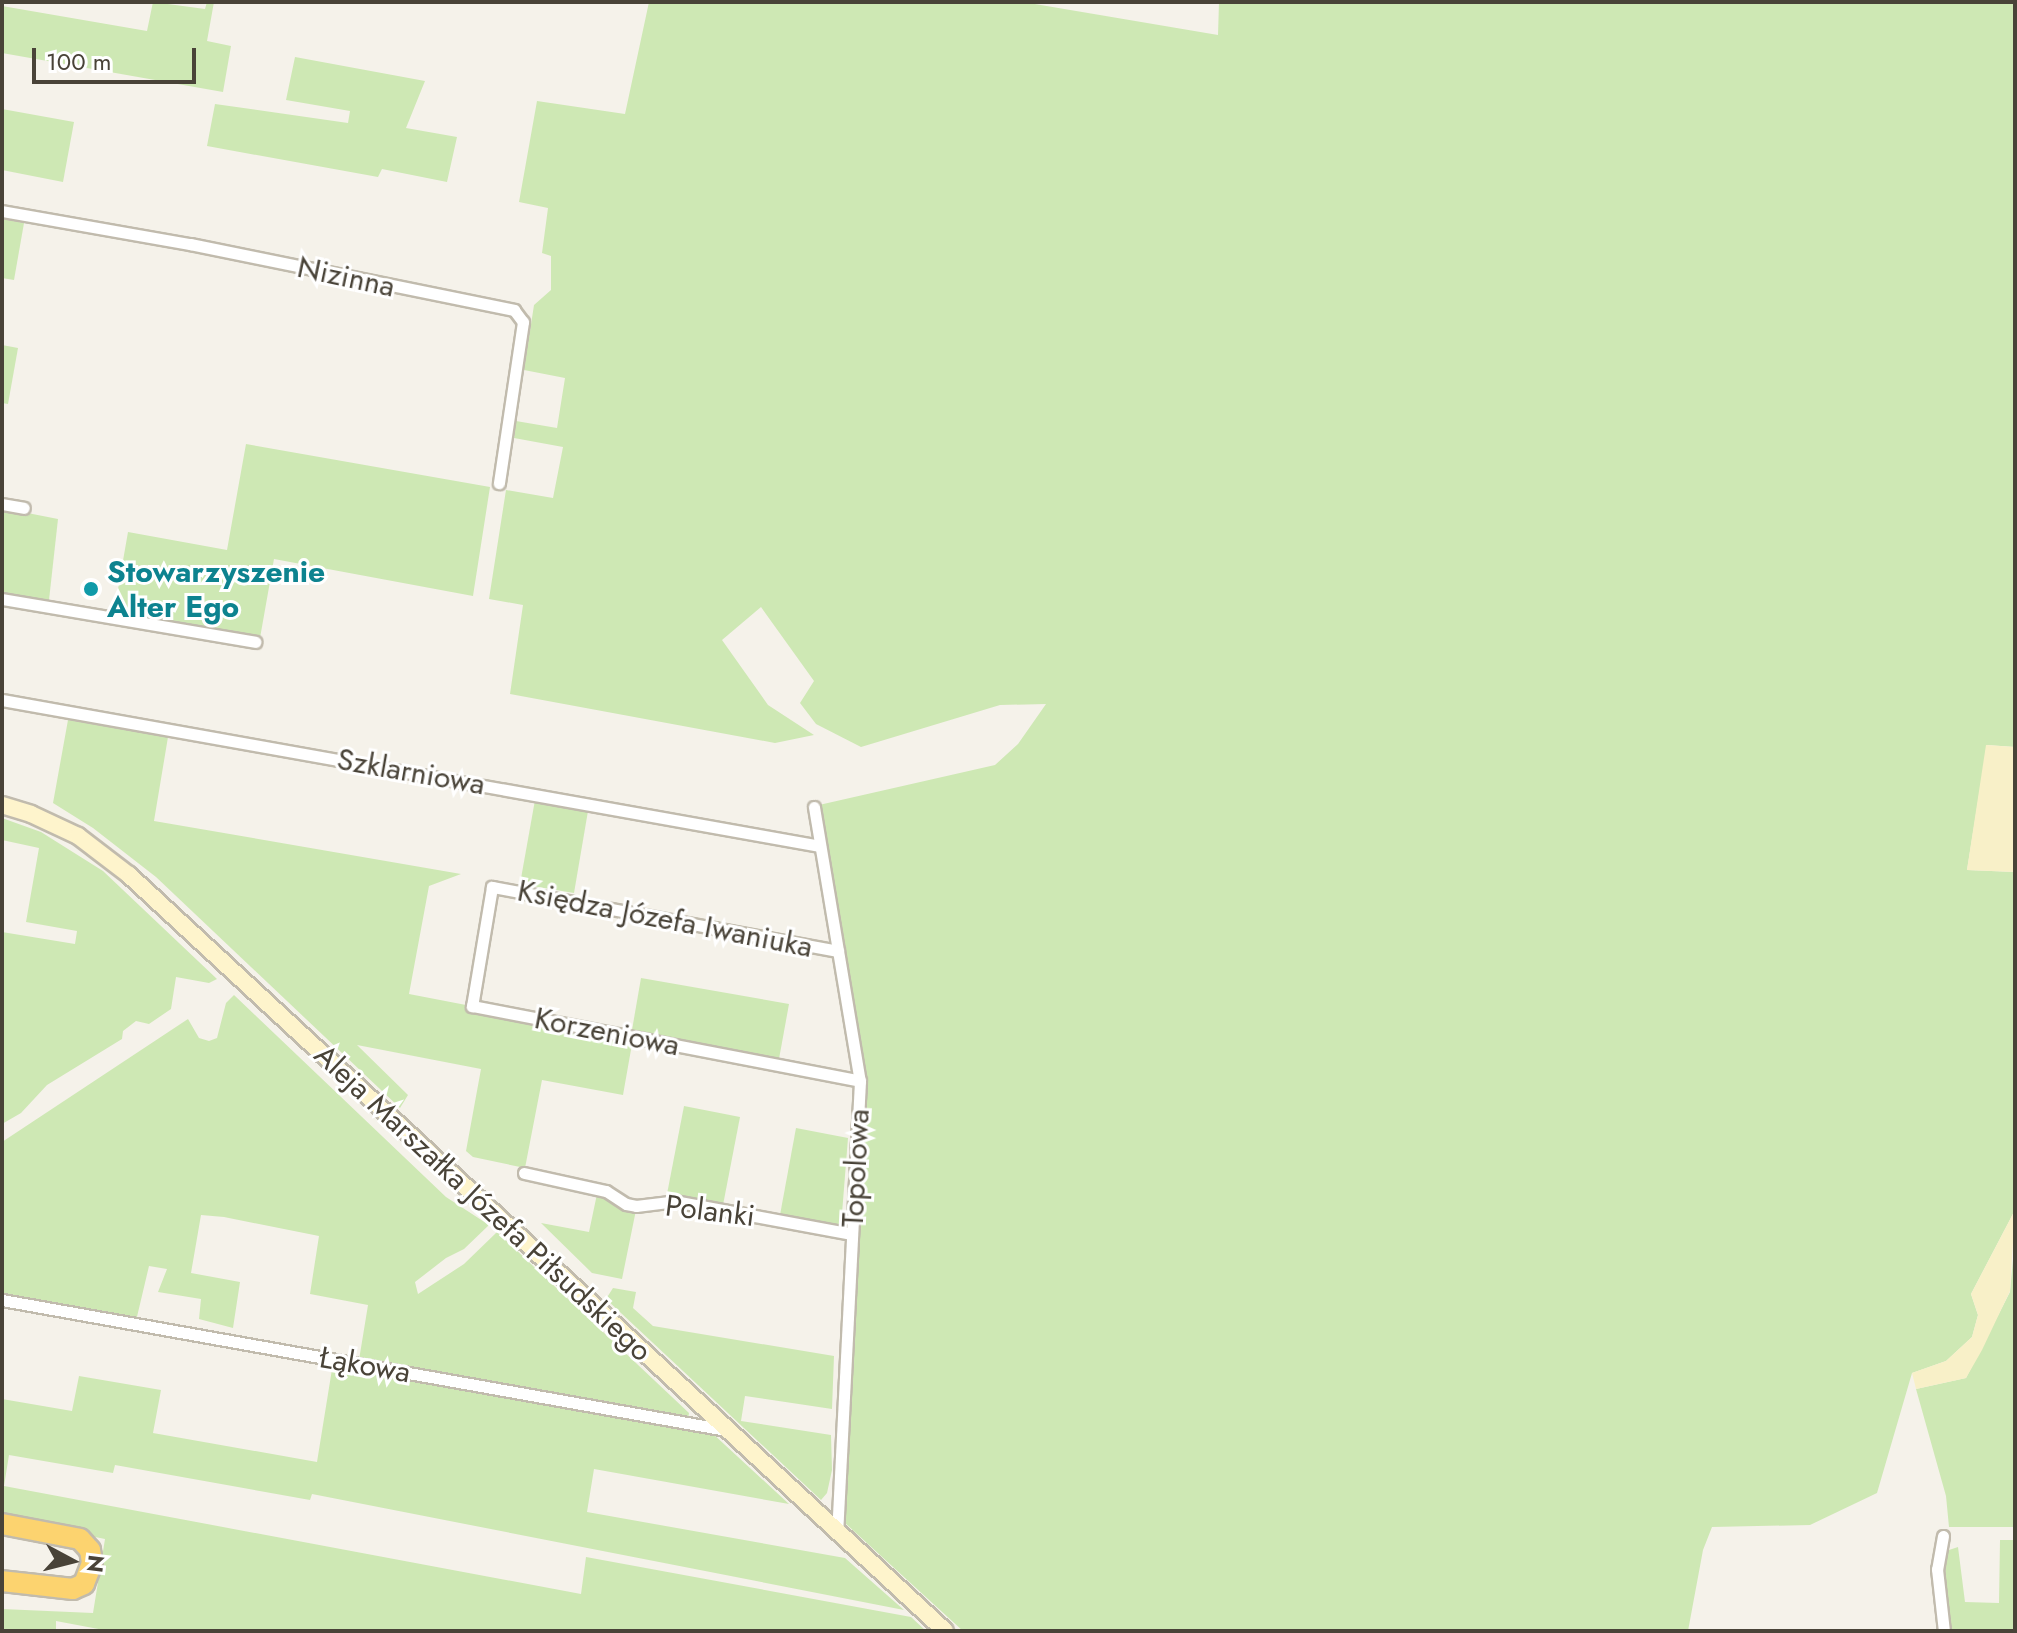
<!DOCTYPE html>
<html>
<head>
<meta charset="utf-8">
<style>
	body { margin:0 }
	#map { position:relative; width:2017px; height:1633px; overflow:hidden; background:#f5f2ea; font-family:Jost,sans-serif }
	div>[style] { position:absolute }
	.green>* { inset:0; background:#cee8b4 }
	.sand>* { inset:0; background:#f8f0c8 }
	.roads { filter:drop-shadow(2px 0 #c1bbad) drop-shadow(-2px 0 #c1bbad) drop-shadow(0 2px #c1bbad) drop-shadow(0 -2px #c1bbad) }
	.minor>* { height:11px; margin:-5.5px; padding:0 5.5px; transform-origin:5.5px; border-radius:5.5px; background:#fff }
	.secondary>* { height:16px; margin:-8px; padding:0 8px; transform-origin:8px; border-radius:8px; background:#fef4cc }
	.motorway>* { height:20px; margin:-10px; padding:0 10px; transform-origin:10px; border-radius:10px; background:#fcd36f }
	.dots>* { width:22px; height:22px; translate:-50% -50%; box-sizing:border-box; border:4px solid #fff; border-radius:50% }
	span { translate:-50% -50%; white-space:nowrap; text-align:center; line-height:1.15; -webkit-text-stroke:6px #fff; paint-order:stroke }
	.street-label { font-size:30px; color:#494338 }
	.culture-label { font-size:30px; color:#0d838f; font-weight:700 }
	.left { translate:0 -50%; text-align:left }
	.frame { position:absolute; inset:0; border:4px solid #494338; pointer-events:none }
	.north { position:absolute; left:32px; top:1521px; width:80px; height:80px; -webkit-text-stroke:6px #fff; paint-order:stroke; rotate:97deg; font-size:22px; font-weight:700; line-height:32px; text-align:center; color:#494338 }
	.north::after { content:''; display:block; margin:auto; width:28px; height:36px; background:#494338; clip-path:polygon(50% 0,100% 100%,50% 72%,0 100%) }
	.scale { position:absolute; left:32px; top:48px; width:164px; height:36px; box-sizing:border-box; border:4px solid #494338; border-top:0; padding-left:10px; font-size:24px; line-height:28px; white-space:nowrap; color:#494338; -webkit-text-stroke:6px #fff; paint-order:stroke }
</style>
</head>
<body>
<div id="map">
	<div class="green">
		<div style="clip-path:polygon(153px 2px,205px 9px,207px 2px,214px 2px,207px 41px,231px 46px,223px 92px,2px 53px,2px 6px,147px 31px)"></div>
		<div style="clip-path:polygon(649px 2px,1023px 2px,1218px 35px,1219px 2px,2015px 2px,2015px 747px,1987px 745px,1967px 870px,2015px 872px,2015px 1210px,1971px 1294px,1978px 1315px,1972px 1337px,1946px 1361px,1912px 1373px,1877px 1493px,1810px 1525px,1712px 1527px,1703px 1550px,1688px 1631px,963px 1631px,845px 1523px,866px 1087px,819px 805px,995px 765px,1018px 744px,1046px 704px,1000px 705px,861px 747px,816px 724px,800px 703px,814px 681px,761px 607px,722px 640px,768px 705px,814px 735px,775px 743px,510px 694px,523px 605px,489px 599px,506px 490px,553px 498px,563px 447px,514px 438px,516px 421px,557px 428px,565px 378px,524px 370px,534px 305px,551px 290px,551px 256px,542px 253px,548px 208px,519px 202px,537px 101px,625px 114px)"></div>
		<div style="clip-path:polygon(295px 57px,425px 81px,406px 128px,457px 137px,447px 182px,382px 169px,378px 177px,207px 146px,215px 104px,348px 123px,350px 111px,286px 100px)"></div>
		<div style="clip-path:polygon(2px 109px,74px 122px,63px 182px,2px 170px)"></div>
		<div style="clip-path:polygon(2px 219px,24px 223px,14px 280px,2px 278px)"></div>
		<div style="clip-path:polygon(2px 345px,18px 348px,8px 404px,2px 403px)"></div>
		<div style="clip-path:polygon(246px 444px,490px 487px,473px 596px,274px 559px,260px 638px,114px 612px,128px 532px,227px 550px)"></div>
		<div style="clip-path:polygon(2px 508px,58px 519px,49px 600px,3px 594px)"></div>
		<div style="clip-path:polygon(68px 720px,168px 737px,154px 821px,461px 874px,429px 886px,409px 994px,466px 1005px,467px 1012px,632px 1044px,623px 1095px,542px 1080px,525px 1168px,473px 1157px,466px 1151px,481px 1069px,357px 1045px,408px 1095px,400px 1108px,156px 877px,93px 828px,53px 803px)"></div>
		<div style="clip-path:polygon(535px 800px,588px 811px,574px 893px,520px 884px)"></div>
		<div style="clip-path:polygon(2px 818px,41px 832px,103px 871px,217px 979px,209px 983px,176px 977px,171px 1009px,149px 1024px,136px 1021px,123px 1031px,122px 1039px,47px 1085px,21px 1113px,2px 1124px,2px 932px,75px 944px,77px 931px,26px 922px,39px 848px,2px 840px)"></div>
		<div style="clip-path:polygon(641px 978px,789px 1004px,779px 1059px,632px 1030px)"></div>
		<div style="clip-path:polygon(234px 995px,446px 1197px,489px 1225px,464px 1249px,446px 1258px,415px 1282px,418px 1294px,464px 1264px,497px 1232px,689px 1413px,688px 1419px,359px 1360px,368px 1305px,310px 1294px,319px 1236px,224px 1217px,201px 1215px,191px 1273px,240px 1282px,233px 1328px,199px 1319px,201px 1299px,158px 1292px,167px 1269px,149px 1266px,136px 1321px,2px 1297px,2px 1142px,188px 1019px,199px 1038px,209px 1041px,217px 1038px,226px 1003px)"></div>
		<div style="clip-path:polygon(684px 1106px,740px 1117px,723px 1205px,667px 1194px)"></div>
		<div style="clip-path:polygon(796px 1128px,848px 1138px,841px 1226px,780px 1215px)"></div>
		<div style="clip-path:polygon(597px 1194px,636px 1210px,622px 1279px,592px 1273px,541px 1223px,589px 1232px)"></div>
		<div style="clip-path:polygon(2015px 1237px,2015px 1527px,1949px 1527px,1946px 1496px,1916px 1389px,1966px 1378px,2010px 1292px)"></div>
		<div style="clip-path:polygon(613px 1288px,636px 1292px,633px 1308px,653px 1326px,834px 1356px,832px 1409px,745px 1396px,741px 1421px,831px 1435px,832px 1470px,827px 1493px,821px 1500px,606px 1299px)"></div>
		<div style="clip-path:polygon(333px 1363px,711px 1432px,789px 1504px,594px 1469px,587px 1512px,845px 1558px,904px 1610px,312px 1494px,310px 1500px,115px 1465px,113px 1473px,9px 1455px,4px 1486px,581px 1594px,586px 1557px,911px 1617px,926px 1631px,109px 1631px,56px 1621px,56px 1631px,2px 1631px,2px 1609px,93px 1613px,105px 1539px,2px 1518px,2px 1399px,72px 1411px,79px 1376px,161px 1390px,153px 1433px,317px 1462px)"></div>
		<div style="clip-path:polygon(2000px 1540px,2015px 1540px,2015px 1631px,1949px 1631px,1944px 1602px,1946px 1551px,1958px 1547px,1965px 1602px,1999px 1603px)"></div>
	</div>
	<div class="sand">
		<div style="clip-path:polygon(1986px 745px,2015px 747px,2015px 872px,1967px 870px)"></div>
		<div style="clip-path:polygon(2015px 1210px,2010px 1291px,1982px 1350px,1966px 1378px,1916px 1389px,1912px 1373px,1946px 1361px,1972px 1337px,1978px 1315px,1971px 1294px)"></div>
	</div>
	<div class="roads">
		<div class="minor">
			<div style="left:2px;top:211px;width:191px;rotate:10deg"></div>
			<div style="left:190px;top:244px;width:331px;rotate:11.5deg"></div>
			<div style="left:514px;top:310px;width:15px;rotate:53deg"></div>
			<div style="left:523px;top:322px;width:163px;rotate:98.5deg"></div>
			<div style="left:2px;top:504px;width:22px;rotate:10deg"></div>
			<div style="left:2px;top:599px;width:257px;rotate:9.6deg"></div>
			<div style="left:2px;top:700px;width:831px;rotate:10.12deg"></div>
			<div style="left:814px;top:807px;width:278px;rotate:80.5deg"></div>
			<div style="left:860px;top:1081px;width:451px;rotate:92.9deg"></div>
			<div style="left:838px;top:951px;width:352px;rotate:-169.5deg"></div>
			<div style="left:492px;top:887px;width:121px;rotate:99.5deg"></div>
			<div style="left:472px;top:1006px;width:395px;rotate:10.9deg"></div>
			<div style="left:524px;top:1173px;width:84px;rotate:12.4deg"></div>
			<div style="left:606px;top:1191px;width:24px;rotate:33deg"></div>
			<div style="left:626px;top:1204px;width:10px;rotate:11deg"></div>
			<div style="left:636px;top:1206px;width:38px;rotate:-7deg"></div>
			<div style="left:674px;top:1201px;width:181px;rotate:10.5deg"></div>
			<div style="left:2px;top:1300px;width:736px;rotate:10.18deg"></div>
			<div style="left:1943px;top:1536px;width:34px;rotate:100deg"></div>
			<div style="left:1937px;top:1569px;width:62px;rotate:83.6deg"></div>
		</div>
		<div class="secondary">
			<div style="left:2px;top:805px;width:30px;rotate:17deg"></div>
			<div style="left:31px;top:814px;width:52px;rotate:25.1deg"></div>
			<div style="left:78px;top:836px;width:64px;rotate:37.4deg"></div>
			<div style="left:129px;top:875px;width:1112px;rotate:42.81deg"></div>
		</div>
		<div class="motorway">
			<div style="left:2px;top:1524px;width:79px;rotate:10.9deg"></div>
			<div style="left:80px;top:1539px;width:15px;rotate:48deg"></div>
			<div style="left:90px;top:1550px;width:13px;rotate:81deg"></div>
			<div style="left:92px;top:1563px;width:22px;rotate:111deg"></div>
			<div style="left:84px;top:1584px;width:12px;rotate:156deg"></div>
			<div style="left:73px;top:1589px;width:71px;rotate:-173.6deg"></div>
		</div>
	</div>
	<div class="dots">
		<div style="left:91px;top:589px;background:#0f9aa8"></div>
	</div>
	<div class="street-label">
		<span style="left:346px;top:277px;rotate:12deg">Nizinna</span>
		<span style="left:411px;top:772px;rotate:10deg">Szklarniowa</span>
		<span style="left:665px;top:919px;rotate:11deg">Księdza Józefa Iwaniuka</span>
		<span style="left:607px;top:1032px;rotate:11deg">Korzeniowa</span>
		<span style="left:856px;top:1168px;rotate:-87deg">Topolowa</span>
		<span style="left:483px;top:1203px;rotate:43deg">Aleja Marszałka Józefa Piłsudskiego</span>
		<span style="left:710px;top:1211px;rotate:7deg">Polanki</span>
		<span style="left:365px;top:1365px;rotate:10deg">Łąkowa</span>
	</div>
	<div class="culture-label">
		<span class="left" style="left:107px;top:589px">Stowarzyszenie<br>Alter Ego</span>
	</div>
	<div class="frame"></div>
	<div class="north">N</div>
	<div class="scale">100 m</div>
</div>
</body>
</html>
